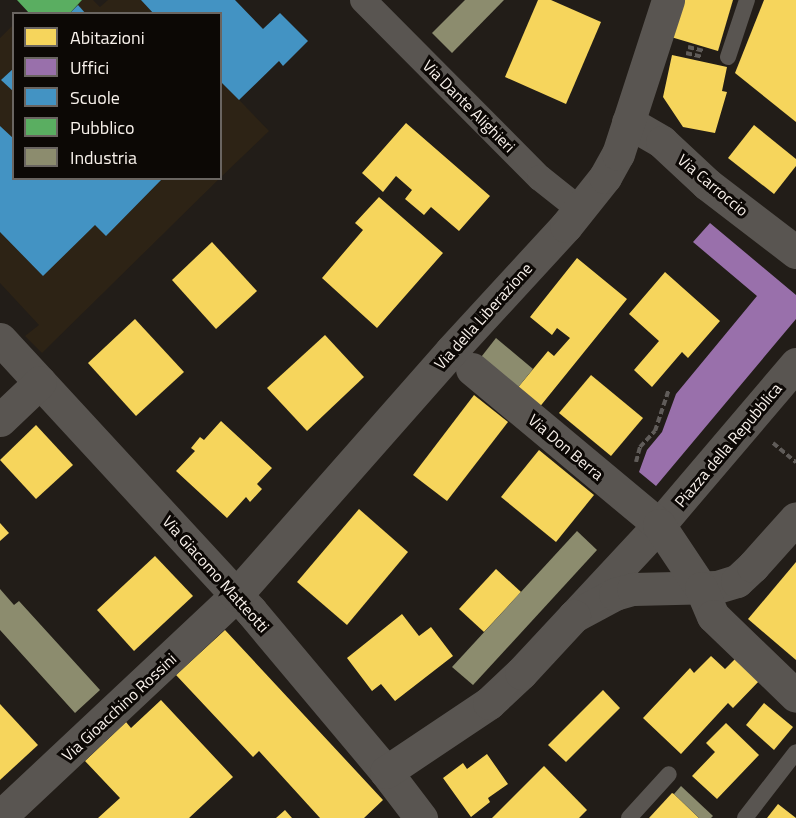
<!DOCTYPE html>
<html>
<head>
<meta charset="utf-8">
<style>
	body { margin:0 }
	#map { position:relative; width:796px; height:818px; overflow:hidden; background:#221d18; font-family:"Titillium Web",sans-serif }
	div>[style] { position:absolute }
	.education>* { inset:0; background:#2d2315 }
	.homes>* { inset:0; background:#f6d55c }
	.offices>* { inset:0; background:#9970ab }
	.schools>* { inset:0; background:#4393c3 }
	.public>* { inset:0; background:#5aae61 }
	.industry>* { inset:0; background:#8c8c6e }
	.path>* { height:4px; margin-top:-2px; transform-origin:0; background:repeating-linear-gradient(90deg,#605c59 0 6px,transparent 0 9px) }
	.service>* { height:16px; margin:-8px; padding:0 8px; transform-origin:8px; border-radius:8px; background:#595551 }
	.pedestrian>* { height:26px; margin:-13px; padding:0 13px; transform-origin:13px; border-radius:13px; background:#595551 }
	.minor>* { height:33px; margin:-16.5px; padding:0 16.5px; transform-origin:16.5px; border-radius:16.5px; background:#595551 }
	span { translate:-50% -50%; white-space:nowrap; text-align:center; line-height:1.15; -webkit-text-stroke:6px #0c0805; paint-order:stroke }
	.street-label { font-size:16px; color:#f8f1eb }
	.legend { position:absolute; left:12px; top:12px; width:210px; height:168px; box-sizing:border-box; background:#0c0805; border:2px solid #6a6561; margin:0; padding:8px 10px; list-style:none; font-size:18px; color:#f8f1eb }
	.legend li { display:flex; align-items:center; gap:12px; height:30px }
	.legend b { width:30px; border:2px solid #6a6561 }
</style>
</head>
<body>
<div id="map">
	<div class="education">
		<div style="clip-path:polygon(82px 0,93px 0,100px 7px,108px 0,141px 0,154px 14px,69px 14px)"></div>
		<div style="clip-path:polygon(13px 25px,14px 178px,220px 178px,42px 353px,25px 336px,39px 325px,0 283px,0 38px)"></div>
		<div style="clip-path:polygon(221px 81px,269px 131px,220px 178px)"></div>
	</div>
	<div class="homes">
		<div style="clip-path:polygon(538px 0,551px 0,601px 22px,566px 104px,505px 77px)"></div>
		<div style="clip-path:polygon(682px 0,733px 0,718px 51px,671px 37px)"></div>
		<div style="clip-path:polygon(764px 0,796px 0,796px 122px,735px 73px)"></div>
		<div style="clip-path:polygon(672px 55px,727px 67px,722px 91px,727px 92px,715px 133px,683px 127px,663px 97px)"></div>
		<div style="clip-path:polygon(406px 123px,490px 196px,459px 231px,431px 207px,424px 215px,405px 199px,412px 190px,396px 176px,383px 192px,362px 173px)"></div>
		<div style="clip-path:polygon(754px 125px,796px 159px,796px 166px,774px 194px,728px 158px)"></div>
		<div style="clip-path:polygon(379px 197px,443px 253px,377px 328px,322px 278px,363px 230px,355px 223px)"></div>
		<div style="clip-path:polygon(212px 242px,257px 291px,216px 329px,172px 280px)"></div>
		<div style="clip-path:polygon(577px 258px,627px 299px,538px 409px,515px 391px,548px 351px,554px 356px,570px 338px,557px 328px,552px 335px,530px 317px)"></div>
		<div style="clip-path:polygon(665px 272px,720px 321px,688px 358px,682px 352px,652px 387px,634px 370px,659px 341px,629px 314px)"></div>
		<div style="clip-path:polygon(135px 319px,184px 372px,136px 416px,88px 363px)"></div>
		<div style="clip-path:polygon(325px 335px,364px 377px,307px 431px,267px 388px)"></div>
		<div style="clip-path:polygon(591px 375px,643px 418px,611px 456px,559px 413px)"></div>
		<div style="clip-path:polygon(474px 395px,508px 422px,447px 501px,413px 475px)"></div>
		<div style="clip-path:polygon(221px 421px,272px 468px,257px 484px,262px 489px,250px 502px,246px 497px,227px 518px,176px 471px,195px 451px,191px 448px,200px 437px,204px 440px)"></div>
		<div style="clip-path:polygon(36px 425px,73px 465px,36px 499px,0 460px)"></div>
		<div style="clip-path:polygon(539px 450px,594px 495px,556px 542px,501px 497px)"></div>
		<div style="clip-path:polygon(359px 509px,408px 552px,347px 625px,297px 582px)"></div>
		<div style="clip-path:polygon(0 523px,9px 533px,0 541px)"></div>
		<div style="clip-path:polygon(155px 556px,193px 596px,134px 651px,97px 610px)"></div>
		<div style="clip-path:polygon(796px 562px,796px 660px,748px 619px)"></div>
		<div style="clip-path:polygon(496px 569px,521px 592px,484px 632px,459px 609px)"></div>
		<div style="clip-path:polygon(402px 614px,419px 636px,431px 627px,453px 656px,395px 701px,381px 684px,372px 691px,347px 658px)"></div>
		<div style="clip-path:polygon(225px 630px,383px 800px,364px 818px,320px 818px,259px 751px,253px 757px,176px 675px)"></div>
		<div style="clip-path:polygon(711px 656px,725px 669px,737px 657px,761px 679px,733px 708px,728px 703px,681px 754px,643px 718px,690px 668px,694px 673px)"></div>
		<div style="clip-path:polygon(603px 690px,620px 708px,566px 762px,548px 745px)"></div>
		<div style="clip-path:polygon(161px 700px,233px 777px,189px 818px,98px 818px,120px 798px,85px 761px,126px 722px,131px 728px)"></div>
		<div style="clip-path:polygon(764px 703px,793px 727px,774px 750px,746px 725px)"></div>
		<div style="clip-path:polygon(0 704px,38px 745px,0 780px)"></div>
		<div style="clip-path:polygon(726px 723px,759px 755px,717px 799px,692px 776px,715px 752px,706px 743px)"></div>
		<div style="clip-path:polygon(487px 754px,508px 784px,488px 798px,490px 802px,471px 817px,443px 778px,463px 763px,467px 769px)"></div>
		<div style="clip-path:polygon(544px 766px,587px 810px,579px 818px,492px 818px)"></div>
		<div style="clip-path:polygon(672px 793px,674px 794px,699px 818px,649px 818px)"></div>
		<div style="clip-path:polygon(778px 804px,796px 818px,767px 818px)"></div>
		<div style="clip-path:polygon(285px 810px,292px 818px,276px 818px)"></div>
	</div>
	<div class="offices">
		<div style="clip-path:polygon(710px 223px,796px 295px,796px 319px,656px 486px,639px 472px,647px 450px,662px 432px,676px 394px,757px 296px,693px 242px)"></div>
	</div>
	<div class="schools">
		<div style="clip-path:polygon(141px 0,235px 0,263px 29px,280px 13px,308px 41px,283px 66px,279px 61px,239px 100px,220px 81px,220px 14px,154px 14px)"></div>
		<div style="clip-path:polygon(78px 5px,86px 14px,69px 14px)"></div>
		<div style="clip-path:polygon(14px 68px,14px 92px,1px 80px)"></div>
		<div style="clip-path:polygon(0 126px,14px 139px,14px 178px,163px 178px,106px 236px,95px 225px,43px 276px,0 232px)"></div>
	</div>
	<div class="public">
		<div style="clip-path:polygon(17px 0,82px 0,69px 14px,30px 14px)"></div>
	</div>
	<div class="industry">
		<div style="clip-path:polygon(465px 0,504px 0,452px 53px,432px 33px)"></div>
		<div style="clip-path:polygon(496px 338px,533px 369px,515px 391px,478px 361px)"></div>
		<div style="clip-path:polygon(577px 531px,597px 550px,473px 685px,452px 667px)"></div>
		<div style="clip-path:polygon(0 589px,14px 605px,19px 601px,100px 690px,75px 713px,0 630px)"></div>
		<div style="clip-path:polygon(681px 786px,713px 816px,711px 818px,699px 818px,674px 794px)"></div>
	</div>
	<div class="path">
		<div style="left:688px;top:47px;width:16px;rotate:14deg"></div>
		<div style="left:686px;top:53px;width:17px;rotate:13deg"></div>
		<div style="left:773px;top:443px;width:30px;rotate:40deg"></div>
		<div style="left:636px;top:462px;width:16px;rotate:-75deg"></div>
		<div style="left:640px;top:447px;width:22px;rotate:-47deg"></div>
		<div style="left:655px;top:431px;width:44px;rotate:-71.6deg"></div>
	</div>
	<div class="service">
		<div style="left:728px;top:57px;width:60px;rotate:-71.6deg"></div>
		<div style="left:629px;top:818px;width:59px;rotate:-47.7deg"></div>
		<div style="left:745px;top:818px;width:83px;rotate:-52.3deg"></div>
	</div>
	<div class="pedestrian">
		<div style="left:363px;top:0;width:251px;rotate:45.2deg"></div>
		<div style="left:540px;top:178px;width:50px;rotate:38.5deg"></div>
	</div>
	<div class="minor">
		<div style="left:628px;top:122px;width:39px;rotate:30deg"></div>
		<div style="left:662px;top:142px;width:62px;rotate:43deg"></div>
		<div style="left:707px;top:184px;width:112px;rotate:37.4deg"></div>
		<div style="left:0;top:339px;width:370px;rotate:47.3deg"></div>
		<div style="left:251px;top:611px;width:210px;rotate:50deg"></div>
		<div style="left:386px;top:772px;width:58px;rotate:52.7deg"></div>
		<div style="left:796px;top:364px;width:211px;rotate:130.4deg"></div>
		<div style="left:659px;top:525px;width:125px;rotate:133deg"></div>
		<div style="left:574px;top:616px;width:47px;rotate:-28.2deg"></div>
		<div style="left:615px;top:594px;width:19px;rotate:-16deg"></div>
		<div style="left:633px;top:589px;width:84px;rotate:-1.4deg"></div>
		<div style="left:717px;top:587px;width:21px;rotate:-17deg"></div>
		<div style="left:737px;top:581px;width:22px;rotate:-43deg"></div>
		<div style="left:753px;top:566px;width:64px;rotate:-48.1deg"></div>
		<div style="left:472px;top:369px;width:244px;rotate:39.8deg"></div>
		<div style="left:659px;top:525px;width:76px;rotate:56.3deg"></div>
		<div style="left:701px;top:588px;width:30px;rotate:67deg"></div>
		<div style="left:713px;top:616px;width:115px;rotate:43.9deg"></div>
		<div style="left:0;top:420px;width:55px;rotate:-43.5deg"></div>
		<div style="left:386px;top:772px;width:124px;rotate:-33.8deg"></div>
		<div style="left:489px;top:703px;width:44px;rotate:-43.2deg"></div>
		<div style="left:521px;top:673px;width:78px;rotate:-47.1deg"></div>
		<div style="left:0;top:817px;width:324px;rotate:-43.2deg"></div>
		<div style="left:236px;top:595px;width:325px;rotate:-48.6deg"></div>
		<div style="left:451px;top:351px;width:170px;rotate:-47.4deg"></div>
		<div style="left:566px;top:226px;width:63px;rotate:-51.5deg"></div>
		<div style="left:605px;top:177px;width:26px;rotate:-61deg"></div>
		<div style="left:618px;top:154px;width:162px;rotate:-72deg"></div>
	</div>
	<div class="street-label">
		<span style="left:469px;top:106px;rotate:45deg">Via Dante Alighieri</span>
		<span style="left:713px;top:185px;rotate:40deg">Via Carroccio</span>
		<span style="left:483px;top:316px;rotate:-48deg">Via della Liberazione</span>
		<span style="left:728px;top:445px;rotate:-50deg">Piazza della Repubblica</span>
		<span style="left:566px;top:447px;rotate:40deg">Via Don Berra</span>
		<span style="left:216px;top:574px;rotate:48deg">Via Giacomo Matteotti</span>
		<span style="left:119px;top:707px;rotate:-43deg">Via Gioacchino Rossini</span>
	</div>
	<ul class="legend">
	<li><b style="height:16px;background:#f6d55c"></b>Abitazioni</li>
	<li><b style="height:16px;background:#9970ab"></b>Uffici</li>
	<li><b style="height:16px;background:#4393c3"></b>Scuole</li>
	<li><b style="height:16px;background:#5aae61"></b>Pubblico</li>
	<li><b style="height:16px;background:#8c8c6e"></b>Industria</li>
	</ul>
</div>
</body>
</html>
